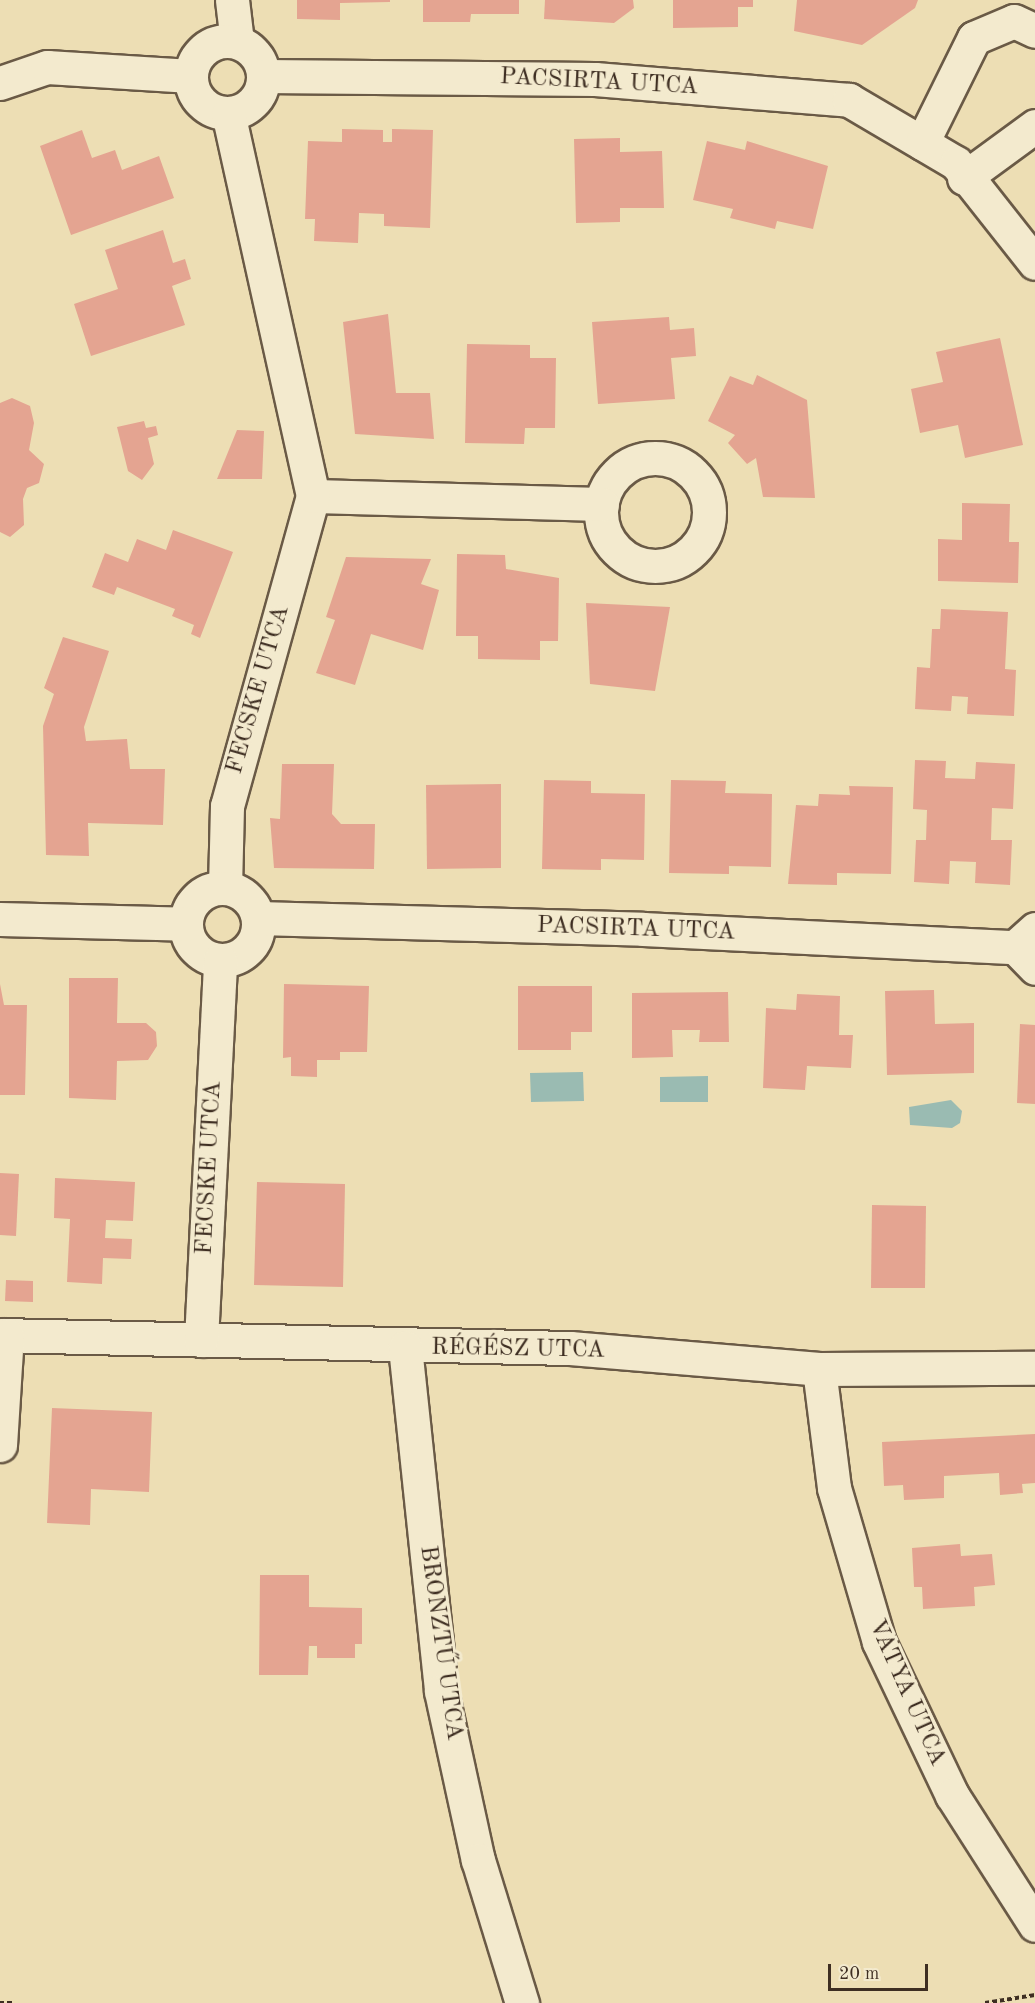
<!DOCTYPE html>
<html>
<head>
<meta charset="utf-8">
<style>
	body { margin:0 }
	#map { position:relative; width:1035px; height:2003px; overflow:hidden; background:#eddeb4; font-family:"Old Standard TT",serif }
	div>[style] { position:absolute }
	.water>* { inset:0; background:#9abbb2 }
	.building>* { inset:0; background:#e4a491 }
	.path>* { height:4px; margin-top:-2px; transform-origin:0; background:repeating-linear-gradient(90deg,#3e2e22 0 4.5px,transparent 0 7.5px) }
	.roads { filter:drop-shadow(2px 0 #6a5a46) drop-shadow(-2px 0 #6a5a46) drop-shadow(0 2px #6a5a46) drop-shadow(0 -2px #6a5a46) }
	.minor>* { height:33px; margin:-16.5px; padding:0 16.5px; transform-origin:16.5px; border-radius:16.5px; background:#f3eace }
	.minor>.ring { margin:-16.5px; padding:0; box-sizing:content-box; background:none; border:33px solid #f3eace; border-radius:50% }
	span { translate:-50% -50%; white-space:nowrap; text-align:center; line-height:1.15; -webkit-text-stroke:6px #f3eace; paint-order:stroke }
	.street-label { font-size:24px; color:#3e2e22 }
	.scale { position:absolute; left:828px; top:1964px; width:100px; height:27px; box-sizing:border-box; border:3px solid #3e2e22; border-top:0; padding-left:8px; font-size:18px; line-height:21px; white-space:nowrap; color:#3e2e22; -webkit-text-stroke:4px #f3eace; paint-order:stroke }
</style>
</head>
<body>
<div id="map">
	<div class="water">
		<div style="clip-path:polygon(583px 1072px,584px 1101px,531px 1102px,530px 1073px)"></div>
		<div style="clip-path:polygon(708px 1076px,708px 1102px,660px 1102px,660px 1077px)"></div>
		<div style="clip-path:polygon(951px 1100px,962px 1111px,960px 1123px,952px 1128px,910px 1125px,909px 1107px)"></div>
	</div>
	<div class="building">
		<div style="clip-path:polygon(297px 0,390px 0,390px 2px,340px 3px,340px 20px,297px 19px)"></div>
		<div style="clip-path:polygon(423px 0,519px 0,519px 14px,471px 14px,470px 22px,423px 22px)"></div>
		<div style="clip-path:polygon(545px 0,633px 0,634px 8px,614px 23px,544px 19px)"></div>
		<div style="clip-path:polygon(673px 0,753px 0,753px 7px,738px 7px,738px 27px,673px 28px)"></div>
		<div style="clip-path:polygon(797px 0,918px 0,915px 8px,862px 45px,794px 31px)"></div>
		<div style="clip-path:polygon(342px 129px,383px 130px,383px 142px,392px 142px,392px 129px,433px 130px,430px 228px,384px 226px,384px 214px,359px 213px,358px 243px,314px 241px,315px 219px,305px 219px,308px 141px,342px 142px)"></div>
		<div style="clip-path:polygon(82px 130px,92px 158px,115px 150px,122px 170px,159px 156px,174px 198px,71px 235px,40px 146px)"></div>
		<div style="clip-path:polygon(620px 138px,620px 152px,662px 151px,664px 208px,620px 208px,620px 222px,576px 223px,574px 139px)"></div>
		<div style="clip-path:polygon(707px 141px,745px 150px,747px 141px,828px 166px,813px 229px,777px 221px,775px 229px,730px 218px,733px 209px,693px 200px)"></div>
		<div style="clip-path:polygon(163px 230px,173px 263px,185px 259px,191px 279px,172px 286px,185px 325px,91px 356px,74px 304px,118px 289px,105px 250px)"></div>
		<div style="clip-path:polygon(388px 314px,396px 393px,430px 393px,434px 439px,355px 434px,343px 322px)"></div>
		<div style="clip-path:polygon(669px 317px,670px 330px,694px 328px,696px 356px,671px 358px,675px 399px,598px 404px,592px 322px)"></div>
		<div style="clip-path:polygon(1000px 338px,1023px 445px,965px 458px,958px 425px,920px 433px,911px 389px,943px 382px,936px 352px)"></div>
		<div style="clip-path:polygon(467px 344px,530px 345px,530px 358px,556px 358px,555px 428px,525px 428px,524px 444px,465px 443px)"></div>
		<div style="clip-path:polygon(757px 375px,807px 400px,815px 498px,763px 497px,756px 458px,747px 464px,728px 443px,735px 435px,708px 421px,730px 376px,753px 385px)"></div>
		<div style="clip-path:polygon(12px 398px,30px 406px,34px 423px,29px 450px,44px 464px,39px 483px,27px 488px,23px 499px,24px 525px,10px 537px,0 532px,0 403px)"></div>
		<div style="clip-path:polygon(144px 421px,146px 428px,156px 426px,158px 435px,148px 438px,154px 464px,142px 480px,128px 471px,117px 427px)"></div>
		<div style="clip-path:polygon(237px 430px,264px 431px,262px 479px,217px 479px)"></div>
		<div style="clip-path:polygon(962px 503px,1010px 504px,1009px 542px,1019px 542px,1018px 583px,938px 581px,938px 539px,962px 540px)"></div>
		<div style="clip-path:polygon(173px 530px,233px 552px,200px 638px,191px 634px,194px 625px,172px 616px,175px 609px,117px 587px,114px 595px,92px 587px,105px 553px,128px 562px,137px 539px,166px 550px)"></div>
		<div style="clip-path:polygon(457px 554px,505px 555px,506px 569px,559px 578px,558px 641px,540px 641px,540px 660px,478px 659px,478px 636px,456px 636px)"></div>
		<div style="clip-path:polygon(346px 557px,431px 559px,421px 584px,439px 590px,423px 650px,371px 634px,355px 685px,316px 673px,335px 620px,326px 617px)"></div>
		<div style="clip-path:polygon(586px 603px,670px 607px,655px 691px,590px 684px)"></div>
		<div style="clip-path:polygon(941px 609px,1008px 612px,1005px 669px,1016px 670px,1014px 716px,967px 714px,968px 697px,952px 696px,951px 711px,915px 709px,917px 667px,930px 668px,932px 629px,940px 629px)"></div>
		<div style="clip-path:polygon(63px 637px,109px 651px,84px 727px,86px 741px,127px 739px,130px 769px,165px 769px,163px 825px,88px 823px,89px 856px,46px 855px,43px 726px,54px 694px,44px 688px)"></div>
		<div style="clip-path:polygon(915px 760px,946px 761px,945px 778px,975px 779px,976px 762px,1015px 764px,1013px 809px,992px 808px,991px 840px,1012px 840px,1010px 885px,975px 883px,976px 862px,950px 861px,949px 884px,914px 882px,916px 840px,926px 840px,927px 810px,913px 809px)"></div>
		<div style="clip-path:polygon(282px 764px,334px 764px,332px 814px,341px 824px,375px 824px,374px 869px,274px 868px,270px 818px,280px 819px)"></div>
		<div style="clip-path:polygon(544px 780px,591px 781px,591px 793px,645px 794px,644px 860px,601px 859px,601px 870px,542px 869px)"></div>
		<div style="clip-path:polygon(671px 780px,726px 781px,725px 793px,772px 794px,771px 867px,729px 866px,729px 874px,669px 873px)"></div>
		<div style="clip-path:polygon(501px 784px,501px 868px,427px 869px,426px 785px)"></div>
		<div style="clip-path:polygon(849px 786px,893px 787px,891px 874px,837px 873px,837px 885px,788px 884px,796px 805px,818px 806px,819px 794px,850px 795px)"></div>
		<div style="clip-path:polygon(69px 978px,118px 978px,117px 1023px,146px 1023px,156px 1032px,157px 1046px,148px 1060px,117px 1061px,116px 1100px,69px 1098px)"></div>
		<div style="clip-path:polygon(0 984px,4px 1005px,27px 1005px,25px 1095px,0 1095px)"></div>
		<div style="clip-path:polygon(284px 984px,369px 986px,367px 1052px,340px 1052px,340px 1060px,317px 1060px,317px 1077px,291px 1076px,291px 1057px,283px 1058px)"></div>
		<div style="clip-path:polygon(518px 986px,592px 986px,592px 1032px,571px 1032px,571px 1050px,518px 1050px)"></div>
		<div style="clip-path:polygon(934px 990px,935px 1024px,974px 1023px,974px 1073px,887px 1075px,885px 991px)"></div>
		<div style="clip-path:polygon(728px 992px,729px 1042px,699px 1042px,700px 1030px,672px 1030px,673px 1057px,632px 1058px,632px 993px)"></div>
		<div style="clip-path:polygon(797px 994px,840px 996px,839px 1035px,853px 1035px,851px 1068px,807px 1066px,805px 1090px,763px 1088px,766px 1008px,796px 1010px)"></div>
		<div style="clip-path:polygon(1020px 1024px,1035px 1025px,1035px 1104px,1017px 1103px)"></div>
		<div style="clip-path:polygon(0 1173px,19px 1174px,16px 1236px,0 1235px)"></div>
		<div style="clip-path:polygon(55px 1178px,135px 1182px,133px 1221px,106px 1220px,105px 1238px,132px 1239px,131px 1259px,103px 1258px,102px 1284px,67px 1282px,70px 1219px,54px 1218px)"></div>
		<div style="clip-path:polygon(257px 1182px,345px 1184px,343px 1287px,254px 1285px)"></div>
		<div style="clip-path:polygon(872px 1205px,926px 1206px,925px 1288px,871px 1288px)"></div>
		<div style="clip-path:polygon(6px 1280px,33px 1281px,33px 1302px,5px 1301px)"></div>
		<div style="clip-path:polygon(52px 1408px,152px 1412px,149px 1492px,91px 1489px,90px 1525px,47px 1523px)"></div>
		<div style="clip-path:polygon(1035px 1434px,1035px 1483px,1022px 1484px,1023px 1493px,1000px 1495px,999px 1473px,944px 1476px,944px 1498px,904px 1500px,903px 1485px,884px 1486px,882px 1442px)"></div>
		<div style="clip-path:polygon(960px 1544px,961px 1556px,992px 1554px,995px 1585px,974px 1587px,975px 1606px,923px 1609px,922px 1587px,914px 1587px,912px 1548px)"></div>
		<div style="clip-path:polygon(260px 1575px,309px 1575px,309px 1607px,362px 1608px,362px 1644px,355px 1644px,355px 1658px,317px 1658px,317px 1646px,309px 1646px,308px 1675px,259px 1675px)"></div>
	</div>
	<div class="path">
		<div style="left:0;top:2003px;width:13px"></div>
		<div style="left:985px;top:2003px;width:51px;rotate:-9.1deg"></div>
	</div>
	<div class="roads">
		<div class="minor">
			<div style="left:232px;top:0;width:42px;rotate:83.2deg"></div>
			<div class="ring" style="left:191px;top:41px;width:39px;height:39px"></div>
			<div style="left:263px;top:76px;width:332px;rotate:0.5deg"></div>
			<div style="left:595px;top:79px;width:255px;rotate:4.7deg"></div>
			<div style="left:849px;top:100px;width:124px;rotate:30.5deg"></div>
			<div style="left:956px;top:163px;width:127px;rotate:51.7deg"></div>
			<div style="left:0;top:83px;width:50px;rotate:-18.8deg"></div>
			<div style="left:47px;top:67px;width:144px;rotate:3.6deg"></div>
			<div style="left:922px;top:143px;width:117px;rotate:-63.7deg"></div>
			<div style="left:974px;top:38px;width:43px;rotate:-23deg"></div>
			<div style="left:1014px;top:21px;width:23px;rotate:25deg"></div>
			<div style="left:964px;top:178px;width:88px;rotate:-36.2deg"></div>
			<div class="ring" style="left:601px;top:458px;width:75px;height:75px"></div>
			<div style="left:313px;top:496px;width:289px;rotate:1.6deg"></div>
			<div style="left:225px;top:888px;width:82px;rotate:-88.6deg"></div>
			<div style="left:227px;top:806px;width:322px;rotate:-74.5deg"></div>
			<div style="left:313px;top:496px;width:392px;rotate:-102.5deg"></div>
			<div class="ring" style="left:186px;top:888px;width:39px;height:39px"></div>
			<div style="left:258px;top:918px;width:385px;rotate:1.6deg"></div>
			<div style="left:643px;top:929px;width:372px;rotate:2.8deg"></div>
			<div style="left:1015px;top:947px;width:29px;rotate:46deg"></div>
			<div style="left:0;top:919px;width:186px;rotate:1.5deg"></div>
			<div style="left:1015px;top:947px;width:27px;rotate:-42deg"></div>
			<div style="left:0;top:1335px;width:570px;rotate:1.31deg"></div>
			<div style="left:570px;top:1348px;width:250px;rotate:4.8deg"></div>
			<div style="left:819px;top:1369px;width:216px;rotate:-0.3deg"></div>
			<div style="left:201px;top:1340px;width:380px;rotate:-87.1deg"></div>
			<div style="left:405px;top:1347px;width:346px;rotate:84deg"></div>
			<div style="left:441px;top:1691px;width:173px;rotate:77.7deg"></div>
			<div style="left:478px;top:1860px;width:150px;rotate:72.9deg"></div>
			<div style="left:819px;top:1369px;width:120px;rotate:82.8deg"></div>
			<div style="left:834px;top:1488px;width:160px;rotate:73.7deg"></div>
			<div style="left:879px;top:1642px;width:170px;rotate:64.5deg"></div>
			<div style="left:952px;top:1795px;width:154px;rotate:57.4deg"></div>
			<div style="left:0;top:1445px;width:110px;rotate:-86.4deg"></div>
		</div>
	</div>
	<div class="street-label">
		<span style="left:599px;top:83px;rotate:3deg">PACSIRTA UTCA</span>
		<span style="left:259px;top:690px;rotate:-74deg">FECSKE UTCA</span>
		<span style="left:636px;top:930px;rotate:2deg">PACSIRTA UTCA</span>
		<span style="left:210px;top:1168px;rotate:-87deg">FECSKE UTCA</span>
		<span style="left:518px;top:1350px;rotate:1deg">RÉGÉSZ UTCA</span>
		<span style="left:440px;top:1643px;rotate:82deg">BRONZTŰ UTCA</span>
		<span style="left:906px;top:1693px;rotate:66deg">VATYA UTCA</span>
	</div>
	<div class="scale">20 m</div>
</div>
</body>
</html>
